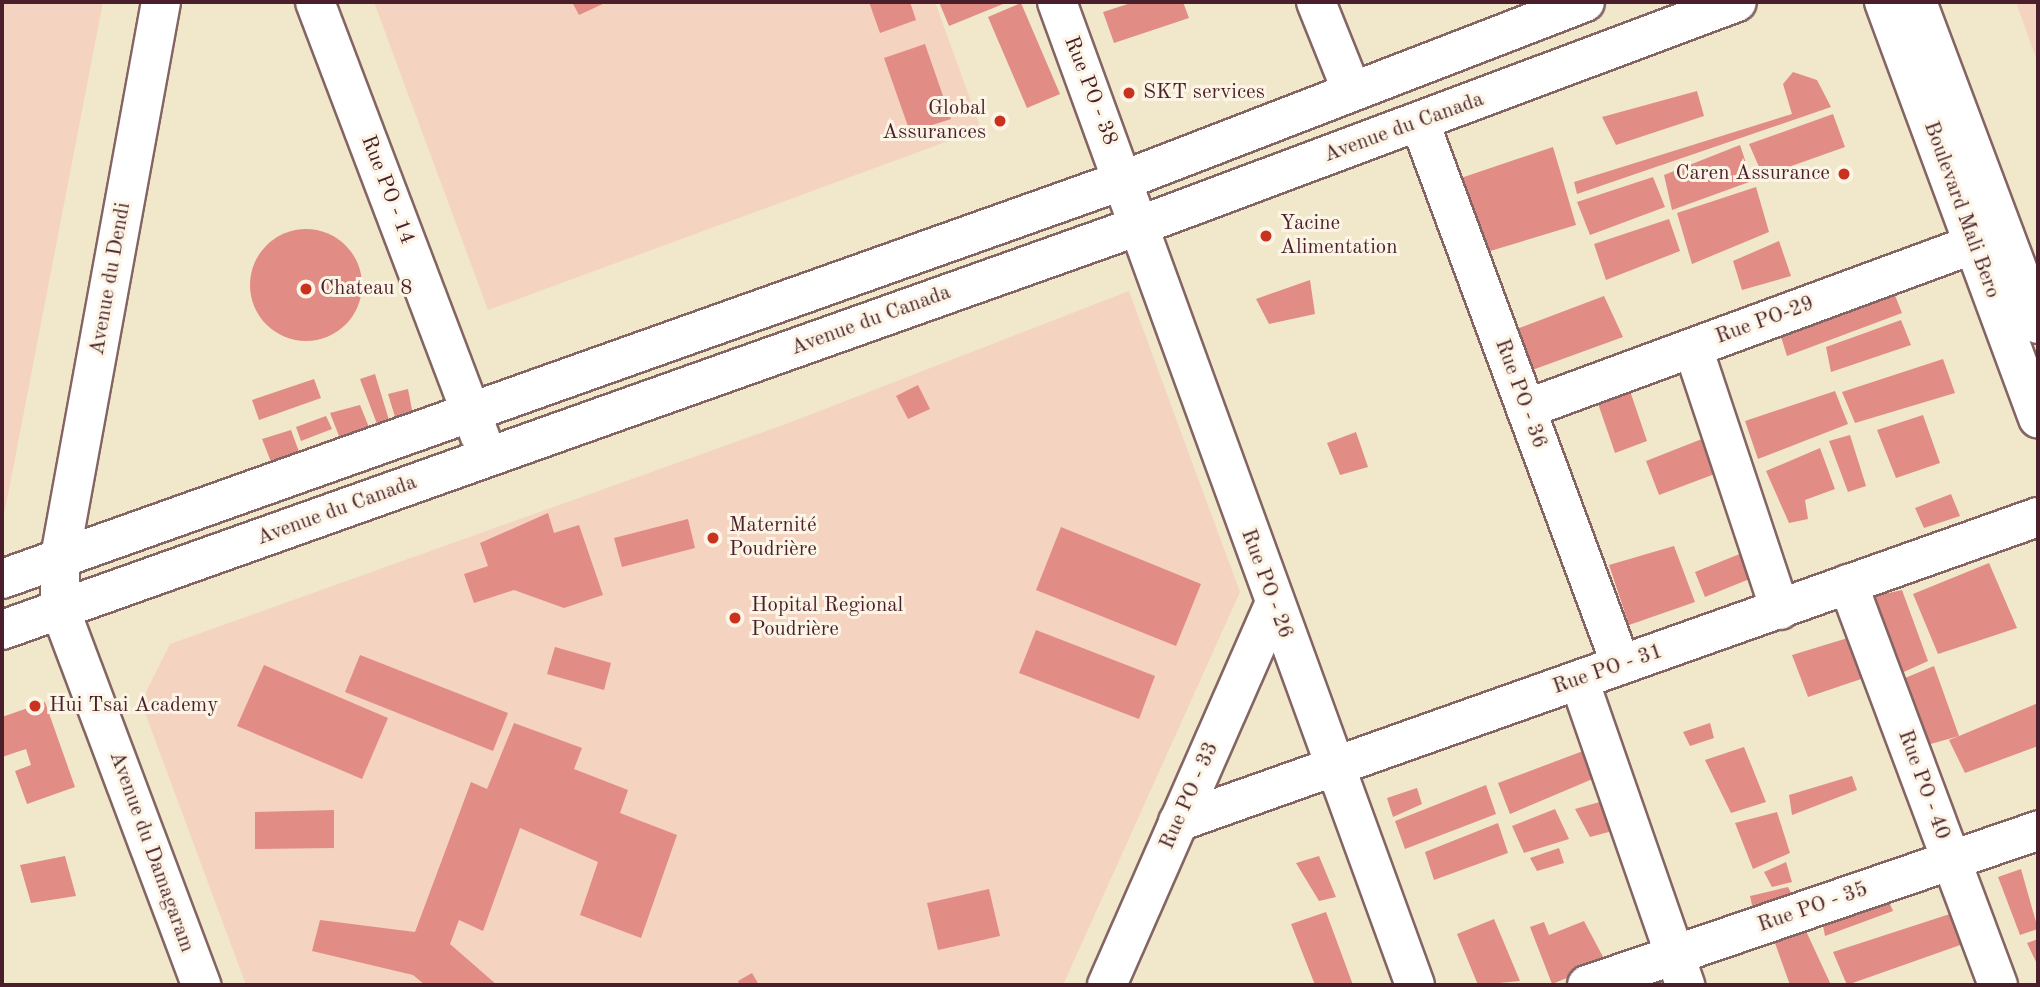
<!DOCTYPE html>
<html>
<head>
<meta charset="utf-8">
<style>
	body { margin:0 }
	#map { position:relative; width:2040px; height:987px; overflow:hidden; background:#f1e8cb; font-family:"Old Standard TT",serif }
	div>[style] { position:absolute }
	.built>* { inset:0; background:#f4d3c0 }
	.building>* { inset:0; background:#e28c86 }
	.round { border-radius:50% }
	.roads { filter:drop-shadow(2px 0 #846563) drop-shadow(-2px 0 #846563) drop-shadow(0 2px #846563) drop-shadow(0 -2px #846563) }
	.minor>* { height:38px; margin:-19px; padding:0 19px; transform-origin:19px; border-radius:19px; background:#fff }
	.major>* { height:38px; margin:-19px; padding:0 19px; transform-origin:19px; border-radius:19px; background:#fff }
	.dots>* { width:19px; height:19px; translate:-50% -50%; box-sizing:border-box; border:4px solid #fcf5e5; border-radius:50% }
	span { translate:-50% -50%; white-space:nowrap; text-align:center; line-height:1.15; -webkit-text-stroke:6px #fcf5e5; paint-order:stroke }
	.street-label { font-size:21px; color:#4a1f2b }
	.poi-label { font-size:21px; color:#4a1f2b }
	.left { translate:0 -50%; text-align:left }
	.right { translate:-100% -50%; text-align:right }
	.frame { position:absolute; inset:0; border:4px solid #4a1f2b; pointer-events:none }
</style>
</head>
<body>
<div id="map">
	<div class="built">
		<div style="clip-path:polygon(2px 2px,103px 2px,4px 515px,2px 515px)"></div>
		<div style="clip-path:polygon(374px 2px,935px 2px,981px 129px,488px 310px)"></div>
		<div style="clip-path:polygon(2016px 2px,2038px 2px,2038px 64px)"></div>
		<div style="clip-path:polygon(1129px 291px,1240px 592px,1063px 985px,246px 985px,141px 702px,170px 644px,786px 424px)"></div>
	</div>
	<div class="building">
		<div style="clip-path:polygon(572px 2px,607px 2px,579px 15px)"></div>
		<div style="clip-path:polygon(869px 2px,910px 2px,916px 20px,880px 33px)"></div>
		<div style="clip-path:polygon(939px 2px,1008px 2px,949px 26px)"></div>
		<div style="clip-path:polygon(1134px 2px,1183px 2px,1189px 18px,1114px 43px,1103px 12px)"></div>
		<div style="clip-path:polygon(1021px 3px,1060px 94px,1027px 108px,988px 17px)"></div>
		<div style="clip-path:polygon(925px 44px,951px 119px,910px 132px,884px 58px)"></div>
		<div style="clip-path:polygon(1793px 72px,1817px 80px,1831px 107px,1577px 194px,1574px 182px,1792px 114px,1783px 84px)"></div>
		<div style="clip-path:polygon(1697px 91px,1704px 116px,1616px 145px,1602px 117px)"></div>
		<div style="clip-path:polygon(1833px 114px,1845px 147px,1763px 176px,1749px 144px)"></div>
		<div style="clip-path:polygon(1740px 145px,1752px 181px,1672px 210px,1664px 175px)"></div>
		<div style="clip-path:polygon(1553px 147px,1576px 225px,1487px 252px,1458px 179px)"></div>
		<div style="clip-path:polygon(1653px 177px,1665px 207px,1590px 235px,1577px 202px)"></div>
		<div style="clip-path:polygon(1756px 187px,1769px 232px,1692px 264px,1677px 213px)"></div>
		<div style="clip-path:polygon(1669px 219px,1680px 251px,1606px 280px,1594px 244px)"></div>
		<div class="round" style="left:250px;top:229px;width:112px;height:112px"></div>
		<div style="clip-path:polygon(1779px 241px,1791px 276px,1742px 290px,1733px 261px)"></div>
		<div style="clip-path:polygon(1310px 280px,1315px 314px,1269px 324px,1256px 299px)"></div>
		<div style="clip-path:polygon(1890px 283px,1902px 313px,1787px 356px,1777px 324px)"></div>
		<div style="clip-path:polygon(1604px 296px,1623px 337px,1521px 374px,1506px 333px)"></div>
		<div style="clip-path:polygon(1901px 320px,1911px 345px,1831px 372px,1826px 347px)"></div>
		<div style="clip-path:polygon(1943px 359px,1955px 393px,1855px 423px,1842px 392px)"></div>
		<div style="clip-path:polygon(375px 374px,389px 420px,377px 424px,360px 379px)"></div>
		<div style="clip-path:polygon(314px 379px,321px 398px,259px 420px,252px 400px)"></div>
		<div style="clip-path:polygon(1626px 379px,1647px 441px,1615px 453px,1594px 392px)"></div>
		<div style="clip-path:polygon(918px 385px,930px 409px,908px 419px,896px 396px)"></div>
		<div style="clip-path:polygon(408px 389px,413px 415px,396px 420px,388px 394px)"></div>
		<div style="clip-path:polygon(1835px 391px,1848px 424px,1758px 459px,1745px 421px)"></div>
		<div style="clip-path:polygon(360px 405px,371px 432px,341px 441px,330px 413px)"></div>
		<div style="clip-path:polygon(1923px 415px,1940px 463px,1896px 478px,1877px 430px)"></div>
		<div style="clip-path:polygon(326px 416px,332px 429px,301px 441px,296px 427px)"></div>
		<div style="clip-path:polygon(291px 430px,301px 457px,273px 467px,262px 439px)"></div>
		<div style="clip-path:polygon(1356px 432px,1368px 467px,1340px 475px,1327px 443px)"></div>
		<div style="clip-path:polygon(1850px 435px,1866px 486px,1848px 492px,1829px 441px)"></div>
		<div style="clip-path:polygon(1707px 437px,1720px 472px,1659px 495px,1646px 461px)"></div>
		<div style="clip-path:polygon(1820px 448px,1835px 489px,1805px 500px,1808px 519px,1789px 523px,1766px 471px)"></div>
		<div style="clip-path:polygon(1951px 494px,1960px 516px,1924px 528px,1915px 508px)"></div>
		<div style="clip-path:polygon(548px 513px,554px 533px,579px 525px,603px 595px,564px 608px,514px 590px,474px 603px,464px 574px,488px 566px,480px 543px)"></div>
		<div style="clip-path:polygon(688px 519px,695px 548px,622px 567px,614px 538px)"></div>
		<div style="clip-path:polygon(1061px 527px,1201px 584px,1176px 646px,1036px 590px)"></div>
		<div style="clip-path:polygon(1674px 546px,1695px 602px,1629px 625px,1609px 565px)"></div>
		<div style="clip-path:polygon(1747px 551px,1757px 576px,1705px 597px,1695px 572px)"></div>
		<div style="clip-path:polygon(1989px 563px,2017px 628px,1938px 654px,1913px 594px)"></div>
		<div style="clip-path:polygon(1902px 590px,1928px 661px,1895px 676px,1866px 598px)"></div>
		<div style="clip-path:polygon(1036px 630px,1155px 676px,1139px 719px,1019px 673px)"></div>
		<div style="clip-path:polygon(1851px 637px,1867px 677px,1808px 697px,1792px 655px)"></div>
		<div style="clip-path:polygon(555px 647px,611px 663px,604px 690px,547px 674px)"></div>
		<div style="clip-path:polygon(360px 655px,508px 713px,493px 751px,345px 692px)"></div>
		<div style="clip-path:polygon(264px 665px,388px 718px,362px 779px,237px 726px)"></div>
		<div style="clip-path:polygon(1934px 666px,1959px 736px,2038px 703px,2038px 746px,1965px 773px,1949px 740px,1959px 736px,1927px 745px,1905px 678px)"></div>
		<div style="clip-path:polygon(45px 702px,75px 787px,27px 804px,15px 771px,31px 765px,26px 749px,2px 757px,2px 717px)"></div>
		<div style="clip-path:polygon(514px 723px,582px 748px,574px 769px,628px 790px,620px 813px,677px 835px,641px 938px,580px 915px,598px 862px,520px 828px,483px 931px,459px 920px,450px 944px,497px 985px,425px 985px,413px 975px,312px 951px,320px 920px,415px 932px,471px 782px,487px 789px)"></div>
		<div style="clip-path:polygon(1710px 723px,1714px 738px,1690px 746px,1683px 732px)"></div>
		<div style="clip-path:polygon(1744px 747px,1766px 802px,1731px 813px,1705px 760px)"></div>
		<div style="clip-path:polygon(1583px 751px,1595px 778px,1510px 814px,1498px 783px)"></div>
		<div style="clip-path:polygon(1852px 776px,1857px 790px,1792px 815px,1789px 795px)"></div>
		<div style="clip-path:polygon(1486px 785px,1496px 814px,1405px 849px,1395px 821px)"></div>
		<div style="clip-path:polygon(1417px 788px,1422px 804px,1393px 817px,1387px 798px)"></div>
		<div style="clip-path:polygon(1610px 799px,1620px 829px,1590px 837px,1575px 809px)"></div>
		<div style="clip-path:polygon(1555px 809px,1569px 839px,1524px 853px,1512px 826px)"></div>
		<div style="clip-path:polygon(334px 810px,334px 848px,255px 849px,255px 812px)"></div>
		<div style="clip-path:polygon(1777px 812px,1790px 853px,1753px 869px,1735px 823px)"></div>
		<div style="clip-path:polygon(1498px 823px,1508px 853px,1434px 880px,1425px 852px)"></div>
		<div style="clip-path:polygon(1559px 848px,1564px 863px,1537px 871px,1530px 858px)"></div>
		<div style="clip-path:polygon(65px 856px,76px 896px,31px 903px,20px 865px)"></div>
		<div style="clip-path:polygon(1319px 856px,1336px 897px,1319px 901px,1296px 863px)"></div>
		<div style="clip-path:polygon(1786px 862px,1792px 882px,1772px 887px,1764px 872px)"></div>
		<div style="clip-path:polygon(2021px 869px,2038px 929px,2020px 935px,1998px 877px)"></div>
		<div style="clip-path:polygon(1788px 887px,1797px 904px,1755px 918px,1750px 896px)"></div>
		<div style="clip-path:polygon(989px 889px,1000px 936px,938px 950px,927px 903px)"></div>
		<div style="clip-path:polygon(1885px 892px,1893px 911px,1825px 936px,1821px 915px)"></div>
		<div style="clip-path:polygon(1326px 912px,1353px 985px,1315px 985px,1291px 924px)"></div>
		<div style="clip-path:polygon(1956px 912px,1966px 943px,1847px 985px,1833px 952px)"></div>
		<div style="clip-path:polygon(1494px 919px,1520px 981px,1478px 985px,1457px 934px)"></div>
		<div style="clip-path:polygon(1584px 921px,1610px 970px,1592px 968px,1552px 984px,1530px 927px,1544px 922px,1549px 935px)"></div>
		<div style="clip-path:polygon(1806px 931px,1831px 985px,1790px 985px,1775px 943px)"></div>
		<div style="clip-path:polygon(2038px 939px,2038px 966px,2027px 943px)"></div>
		<div style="clip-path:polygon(752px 973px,759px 985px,740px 985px,738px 981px)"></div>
	</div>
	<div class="roads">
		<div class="minor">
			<div style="left:161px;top:2px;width:564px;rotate:100.31deg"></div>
			<div style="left:60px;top:557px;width:52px;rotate:90deg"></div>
			<div style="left:60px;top:609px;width:402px;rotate:69.4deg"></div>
			<div style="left:315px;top:2px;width:464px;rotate:69.2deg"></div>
			<div style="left:1057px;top:2px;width:1046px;rotate:69.99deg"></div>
			<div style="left:1316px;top:2px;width:94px;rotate:68.1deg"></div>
			<div style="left:1420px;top:123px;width:578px;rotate:69.65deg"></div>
			<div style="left:1693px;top:348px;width:276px;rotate:71.6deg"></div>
			<div style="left:1526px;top:409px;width:509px;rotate:-20.21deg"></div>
			<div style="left:2px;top:579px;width:1191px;rotate:-19.58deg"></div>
			<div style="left:1124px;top:180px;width:494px;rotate:-21.1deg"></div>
			<div style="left:1848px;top:584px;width:428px;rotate:69.5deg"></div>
			<div style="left:2px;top:630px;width:1209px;rotate:-19.57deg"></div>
			<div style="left:1141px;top:225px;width:636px;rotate:-20.51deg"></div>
			<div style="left:1579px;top:680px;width:323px;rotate:70.8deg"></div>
			<div style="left:1178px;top:822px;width:912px;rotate:-19.53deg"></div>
			<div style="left:1107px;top:985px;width:414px;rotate:-66.3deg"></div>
			<div style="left:1587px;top:985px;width:477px;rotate:-18.9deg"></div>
		</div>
		<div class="major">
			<div style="left:1884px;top:2px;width:444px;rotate:69.7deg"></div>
			<div style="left:1917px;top:2px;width:344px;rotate:69.4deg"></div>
		</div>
	</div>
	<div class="dots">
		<div style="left:1129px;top:93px;background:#c8321e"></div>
		<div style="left:1000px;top:121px;background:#c8321e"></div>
		<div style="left:1844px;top:174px;background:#c8321e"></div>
		<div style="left:1266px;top:236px;background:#c8321e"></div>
		<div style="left:306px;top:289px;background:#c8321e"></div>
		<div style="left:713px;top:538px;background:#c8321e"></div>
		<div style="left:735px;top:618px;background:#c8321e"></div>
		<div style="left:35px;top:706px;background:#c8321e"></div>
	</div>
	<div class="street-label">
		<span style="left:1090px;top:91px;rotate:69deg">Rue PO - 38</span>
		<span style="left:1404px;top:128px;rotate:-20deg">Avenue du Canada</span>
		<span style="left:387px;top:190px;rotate:69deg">Rue PO - 14</span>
		<span style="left:1961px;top:210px;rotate:70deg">Boulevard Mali Bero</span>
		<span style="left:111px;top:279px;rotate:-80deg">Avenue du Dendi</span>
		<span style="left:871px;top:321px;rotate:-20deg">Avenue du Canada</span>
		<span style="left:1765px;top:321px;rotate:-20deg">Rue PO-29</span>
		<span style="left:1520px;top:394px;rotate:70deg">Rue PO - 36</span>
		<span style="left:337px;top:511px;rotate:-20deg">Avenue du Canada</span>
		<span style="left:1266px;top:584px;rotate:70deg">Rue PO - 26</span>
		<span style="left:1608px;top:670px;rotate:-19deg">Rue PO - 31</span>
		<span style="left:1923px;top:785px;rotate:70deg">Rue PO - 40</span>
		<span style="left:1190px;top:796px;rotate:-66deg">Rue PO - 33</span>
		<span style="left:151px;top:852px;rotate:70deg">Avenue du Damagaram</span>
		<span style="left:1813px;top:908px;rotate:-19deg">Rue PO - 35</span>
	</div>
	<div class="poi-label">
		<span class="left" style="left:1143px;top:93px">SKT services</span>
		<span class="right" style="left:986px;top:121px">Global<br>Assurances</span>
		<span class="right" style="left:1830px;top:174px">Caren Assurance</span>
		<span class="left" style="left:1280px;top:236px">Yacine<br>Alimentation</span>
		<span class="left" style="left:320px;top:289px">Chateau 8</span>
		<span class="left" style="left:729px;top:538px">Maternité<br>Poudrière</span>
		<span class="left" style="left:751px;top:618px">Hopital Regional<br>Poudrière</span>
		<span class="left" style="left:49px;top:706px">Hui Tsai Academy</span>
	</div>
	<div class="frame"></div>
</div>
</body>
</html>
